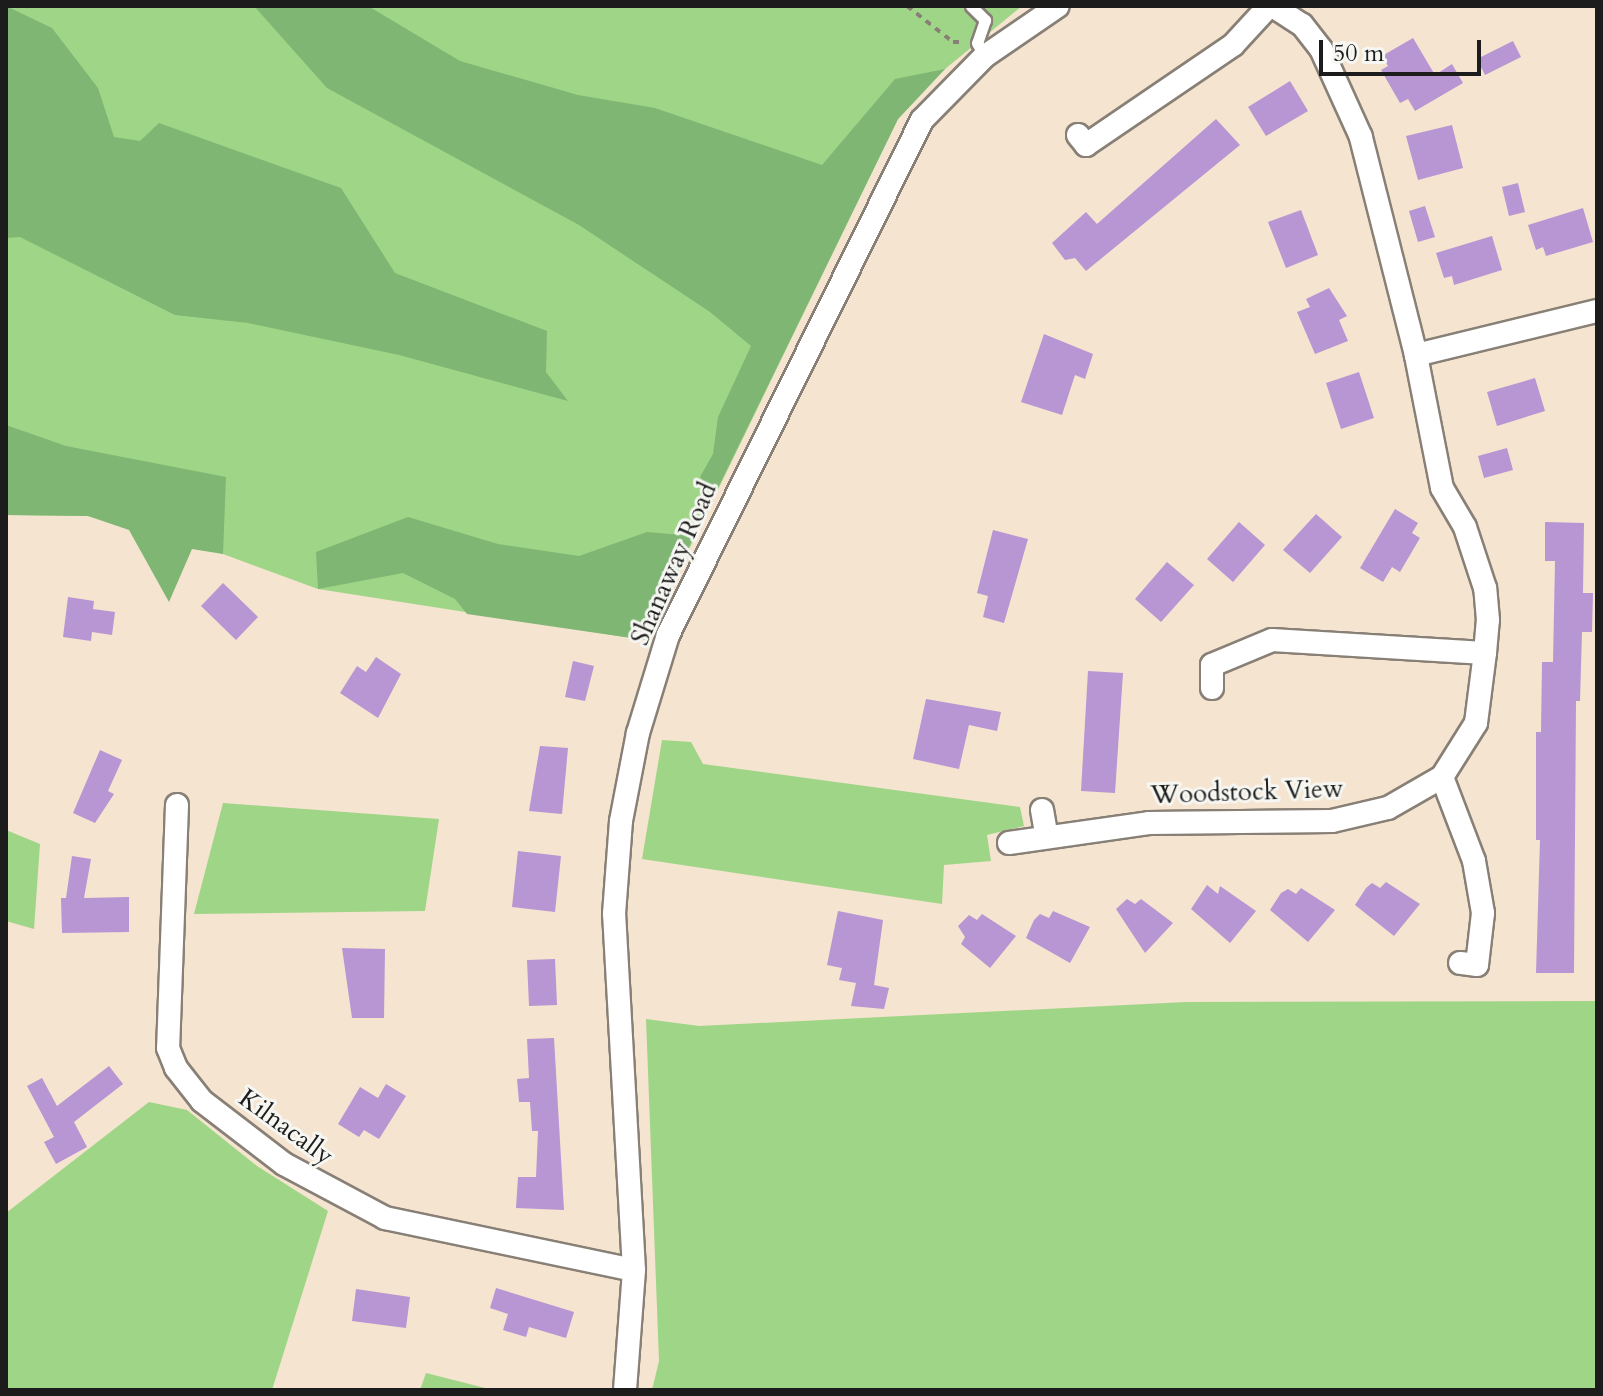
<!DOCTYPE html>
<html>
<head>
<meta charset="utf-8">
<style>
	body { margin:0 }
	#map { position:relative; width:1603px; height:1396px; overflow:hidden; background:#f5e4d0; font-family:Cardo,serif }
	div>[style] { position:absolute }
	.green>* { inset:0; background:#9fd586 }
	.forest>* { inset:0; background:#7fb673 }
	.building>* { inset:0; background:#b895d3 }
	.path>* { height:4px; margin-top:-2px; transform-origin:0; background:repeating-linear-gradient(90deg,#888076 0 6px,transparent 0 12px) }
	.roads { filter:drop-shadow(2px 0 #888076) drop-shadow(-2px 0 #888076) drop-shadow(0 2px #888076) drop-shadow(0 -2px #888076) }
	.lane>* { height:11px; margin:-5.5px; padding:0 5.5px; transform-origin:5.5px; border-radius:5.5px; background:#fff }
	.street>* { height:22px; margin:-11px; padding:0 11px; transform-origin:11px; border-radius:11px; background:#fff }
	span { translate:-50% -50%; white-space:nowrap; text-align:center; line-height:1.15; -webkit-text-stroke:6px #f6f6f2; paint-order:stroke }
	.street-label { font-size:26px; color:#1c1c1c }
	.frame { position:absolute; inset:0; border:8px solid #1c1c1c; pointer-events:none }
	.scale { position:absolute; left:1319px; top:40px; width:162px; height:36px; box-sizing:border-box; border:4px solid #1c1c1c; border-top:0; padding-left:10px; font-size:24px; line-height:28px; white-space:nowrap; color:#1c1c1c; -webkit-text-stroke:6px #f6f6f2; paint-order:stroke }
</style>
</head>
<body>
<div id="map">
	<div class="green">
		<div style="clip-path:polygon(6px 6px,1022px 6px,945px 69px,898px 119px,645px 640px,318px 589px,223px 554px,88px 516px,6px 515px)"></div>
		<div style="clip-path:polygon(662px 740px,691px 742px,703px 764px,1020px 807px,1024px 826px,987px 835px,991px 861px,944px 865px,942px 904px,642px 859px)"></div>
		<div style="clip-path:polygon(223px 803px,439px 819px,425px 911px,194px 914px)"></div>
		<div style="clip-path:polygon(6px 830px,40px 844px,34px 929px,6px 921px)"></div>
		<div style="clip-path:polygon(1597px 1001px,1597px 1390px,652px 1390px,659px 1361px,646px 1019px,699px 1026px,1186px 1002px)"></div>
		<div style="clip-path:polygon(149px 1102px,187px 1110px,257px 1166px,328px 1211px,272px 1390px,6px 1390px,6px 1213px)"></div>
		<div style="clip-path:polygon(426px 1373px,493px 1390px,420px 1390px)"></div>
	</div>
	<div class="forest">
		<div style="clip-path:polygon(6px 6px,52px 28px,98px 88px,114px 137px,140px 141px,159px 123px,341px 188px,395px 273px,547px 331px,546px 372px,568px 401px,399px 355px,248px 323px,175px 315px,20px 237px,6px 238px)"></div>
		<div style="clip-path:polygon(254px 6px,368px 6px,460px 61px,578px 95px,655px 108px,822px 165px,895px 79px,945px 69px,898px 119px,715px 494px,700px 477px,713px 454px,718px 417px,751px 346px,710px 312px,579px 225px,327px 88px)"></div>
		<div style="clip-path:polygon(6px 425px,66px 446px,226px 477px,223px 554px,192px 549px,169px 602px,129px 530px,88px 516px,6px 515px)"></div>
		<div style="clip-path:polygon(408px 517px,498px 544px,579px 556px,647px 532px,694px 536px,645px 640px,467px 614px,455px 599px,403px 573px,318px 589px,316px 552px)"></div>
	</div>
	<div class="building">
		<div style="clip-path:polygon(1413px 38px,1435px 75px,1452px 64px,1463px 83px,1415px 111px,1408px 99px,1400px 103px,1381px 70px,1388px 66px,1382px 56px)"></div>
		<div style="clip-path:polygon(1513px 41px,1521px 57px,1485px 75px,1477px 59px)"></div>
		<div style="clip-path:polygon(1290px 81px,1308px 111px,1266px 136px,1248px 107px)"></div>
		<div style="clip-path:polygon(1216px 119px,1240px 145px,1086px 271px,1075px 258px,1065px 260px,1052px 243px,1086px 212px,1097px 224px)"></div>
		<div style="clip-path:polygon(1452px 125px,1463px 168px,1418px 180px,1406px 136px)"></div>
		<div style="clip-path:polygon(1518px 183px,1525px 212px,1509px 216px,1502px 187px)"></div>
		<div style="clip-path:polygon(1425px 206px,1435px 237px,1418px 242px,1409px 211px)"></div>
		<div style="clip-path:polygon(1583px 208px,1593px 242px,1546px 256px,1543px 247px,1536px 250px,1528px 225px)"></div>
		<div style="clip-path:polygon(1301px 210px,1318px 255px,1286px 268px,1268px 222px)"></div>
		<div style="clip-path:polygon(1492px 236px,1502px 270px,1454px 285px,1452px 276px,1444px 278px,1436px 253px)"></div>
		<div style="clip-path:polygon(1329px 288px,1347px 316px,1339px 320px,1348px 341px,1315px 354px,1297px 312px,1310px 307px,1306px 299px)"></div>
		<div style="clip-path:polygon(1044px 334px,1093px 354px,1085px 379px,1075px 375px,1062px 415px,1021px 402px)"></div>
		<div style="clip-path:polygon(1359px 372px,1374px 418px,1341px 429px,1326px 383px)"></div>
		<div style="clip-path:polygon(1535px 378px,1545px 411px,1497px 426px,1487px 392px)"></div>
		<div style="clip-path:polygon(1507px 448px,1513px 470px,1484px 478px,1478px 456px)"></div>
		<div style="clip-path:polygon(1395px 509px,1418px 523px,1412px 533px,1420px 538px,1400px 572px,1392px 567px,1383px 582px,1360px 568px)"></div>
		<div style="clip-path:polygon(1316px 514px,1342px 537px,1310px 573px,1283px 550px)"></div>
		<div style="clip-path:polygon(1239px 522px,1265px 545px,1233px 582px,1207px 559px)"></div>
		<div style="clip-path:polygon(1545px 522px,1584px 523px,1583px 593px,1593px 593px,1592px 632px,1582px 632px,1580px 701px,1576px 701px,1574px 973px,1536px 973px,1540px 840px,1536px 840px,1536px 732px,1541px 732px,1542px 662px,1553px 662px,1555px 561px,1545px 561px)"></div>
		<div style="clip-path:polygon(993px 530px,1028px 539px,1004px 623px,983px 617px,988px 596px,977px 593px)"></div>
		<div style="clip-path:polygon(1167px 562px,1194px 585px,1161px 622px,1135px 599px)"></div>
		<div style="clip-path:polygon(223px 583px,258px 617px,236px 640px,201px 606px)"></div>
		<div style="clip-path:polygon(68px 597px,94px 601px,93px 609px,115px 612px,112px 635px,92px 632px,91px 641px,63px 637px)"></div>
		<div style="clip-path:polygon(376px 657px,401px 674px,378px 718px,340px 693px,357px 666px,366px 672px)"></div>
		<div style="clip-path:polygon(573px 661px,594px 666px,585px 701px,565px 697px)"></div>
		<div style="clip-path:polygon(1088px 671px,1123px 673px,1115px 793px,1081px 791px)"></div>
		<div style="clip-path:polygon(926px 699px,1001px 712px,997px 731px,969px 725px,959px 769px,913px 759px)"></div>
		<div style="clip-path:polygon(540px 746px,568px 748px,562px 814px,529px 811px)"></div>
		<div style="clip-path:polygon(100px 750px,122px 760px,108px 791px,114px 794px,95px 823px,73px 813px)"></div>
		<div style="clip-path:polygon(518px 851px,561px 856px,555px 912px,512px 907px)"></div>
		<div style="clip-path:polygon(72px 856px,91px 859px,84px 898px,129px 897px,129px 932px,62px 933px,61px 898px,66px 898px)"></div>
		<div style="clip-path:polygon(1386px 882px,1420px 904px,1394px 936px,1355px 905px,1366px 888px,1372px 883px,1380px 888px)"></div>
		<div style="clip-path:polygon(1207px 885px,1218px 894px,1220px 886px,1256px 911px,1230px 943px,1191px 909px)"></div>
		<div style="clip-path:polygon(1301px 888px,1335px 910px,1308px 942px,1270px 910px,1281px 893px,1288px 889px,1296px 894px)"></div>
		<div style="clip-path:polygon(1127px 899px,1135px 904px,1141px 899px,1173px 923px,1145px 953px,1116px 909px)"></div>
		<div style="clip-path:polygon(838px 911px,883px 920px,874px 985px,889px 988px,884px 1009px,851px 1006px,856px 983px,839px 980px,842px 968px,827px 965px)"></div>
		<div style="clip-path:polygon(1053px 911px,1090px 927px,1070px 963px,1026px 938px,1034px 920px,1040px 914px,1049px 918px)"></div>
		<div style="clip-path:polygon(982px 914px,1016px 936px,990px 968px,961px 944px,965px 937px,958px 926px,969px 915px,977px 920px)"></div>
		<div style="clip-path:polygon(342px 948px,385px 949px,384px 1018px,352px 1018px)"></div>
		<div style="clip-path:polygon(555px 959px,557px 1005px,529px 1006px,527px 960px)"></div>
		<div style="clip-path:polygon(554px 1038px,564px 1210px,516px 1208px,518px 1177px,536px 1177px,538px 1131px,532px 1131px,530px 1102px,519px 1102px,517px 1079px,529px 1078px,527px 1039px)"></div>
		<div style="clip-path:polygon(109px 1066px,123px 1084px,74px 1122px,87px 1147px,56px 1164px,44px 1142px,54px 1137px,27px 1086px,42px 1078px,57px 1106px)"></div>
		<div style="clip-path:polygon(386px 1084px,406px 1096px,379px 1139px,364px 1130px,359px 1137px,338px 1124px,360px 1087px,378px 1098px)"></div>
		<div style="clip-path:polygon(496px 1288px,574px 1312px,566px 1338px,529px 1327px,526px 1337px,503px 1330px,508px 1314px,490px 1308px)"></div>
		<div style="clip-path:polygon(356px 1289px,410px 1297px,406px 1328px,352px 1321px)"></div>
	</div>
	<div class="path">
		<div style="left:907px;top:6px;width:58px;rotate:38deg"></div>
		<div style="left:953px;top:42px;width:9px"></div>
	</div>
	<div class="roads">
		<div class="lane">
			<div style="left:971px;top:6px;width:20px;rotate:45deg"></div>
			<div style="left:985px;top:20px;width:24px;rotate:109deg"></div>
			<div style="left:977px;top:43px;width:15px;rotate:58deg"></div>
		</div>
		<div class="street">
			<div style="left:1078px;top:135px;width:13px;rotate:51deg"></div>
			<div style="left:1086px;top:145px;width:178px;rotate:-34.2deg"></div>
			<div style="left:1233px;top:45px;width:53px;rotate:-47.3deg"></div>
			<div style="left:1416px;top:355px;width:186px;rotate:-13.7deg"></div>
			<div style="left:1212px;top:688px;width:23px;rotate:-90deg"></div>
			<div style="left:1212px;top:665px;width:65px;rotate:-22.6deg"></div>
			<div style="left:1272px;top:640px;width:213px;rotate:3.5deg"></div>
			<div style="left:1485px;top:653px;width:33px;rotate:-85deg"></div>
			<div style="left:1488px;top:620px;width:32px;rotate:-95deg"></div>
			<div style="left:1485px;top:588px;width:64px;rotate:-108.2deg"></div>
			<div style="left:1465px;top:527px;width:45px;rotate:-120.5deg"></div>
			<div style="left:1442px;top:488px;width:136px;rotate:-101.1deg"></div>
			<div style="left:1416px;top:355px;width:225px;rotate:-104.2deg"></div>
			<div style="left:1361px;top:137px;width:97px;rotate:-114.4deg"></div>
			<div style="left:1321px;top:49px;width:31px;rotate:-128deg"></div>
			<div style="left:1302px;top:25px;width:35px;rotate:-147deg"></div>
			<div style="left:1442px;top:777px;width:64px;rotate:-57.8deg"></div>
			<div style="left:1476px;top:723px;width:71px;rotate:-82.7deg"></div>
			<div style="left:177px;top:805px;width:243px;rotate:92.1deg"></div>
			<div style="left:168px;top:1048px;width:22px;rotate:68deg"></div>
			<div style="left:176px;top:1068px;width:42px;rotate:51.8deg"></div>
			<div style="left:202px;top:1101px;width:103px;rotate:37.5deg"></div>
			<div style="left:284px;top:1164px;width:115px;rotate:28.1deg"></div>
			<div style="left:385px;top:1218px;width:254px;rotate:11.8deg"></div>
			<div style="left:1042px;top:810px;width:27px;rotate:80deg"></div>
			<div style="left:1009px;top:843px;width:141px;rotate:-8.1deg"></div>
			<div style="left:1149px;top:823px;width:183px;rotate:-0.6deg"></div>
			<div style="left:1332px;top:821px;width:57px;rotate:-13.1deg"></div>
			<div style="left:1388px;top:808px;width:62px;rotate:-29.9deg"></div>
			<div style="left:1442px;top:777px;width:90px;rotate:69.1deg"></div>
			<div style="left:1474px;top:861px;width:53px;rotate:80.2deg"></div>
			<div style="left:1483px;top:913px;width:52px;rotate:96.6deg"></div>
			<div style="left:1477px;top:965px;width:17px;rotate:-173deg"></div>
			<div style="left:625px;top:1390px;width:120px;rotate:-85.7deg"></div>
			<div style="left:634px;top:1270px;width:357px;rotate:-93.2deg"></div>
			<div style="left:614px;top:914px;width:93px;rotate:-85.7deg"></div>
			<div style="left:621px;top:821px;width:90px;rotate:-79.1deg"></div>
			<div style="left:638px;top:733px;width:102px;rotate:-73deg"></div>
			<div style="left:668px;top:635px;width:574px;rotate:-63.75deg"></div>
			<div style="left:922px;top:120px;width:90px;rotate:-45.5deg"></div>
			<div style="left:985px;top:56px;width:88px;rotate:-34.4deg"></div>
		</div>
	</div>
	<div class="street-label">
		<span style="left:674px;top:564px;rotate:-66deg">Shanaway Road</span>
		<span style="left:1247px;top:792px;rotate:-2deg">Woodstock View</span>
		<span style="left:286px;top:1127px;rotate:36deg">Kilnacally</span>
	</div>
	<div class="frame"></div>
	<div class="scale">50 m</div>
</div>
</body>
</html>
